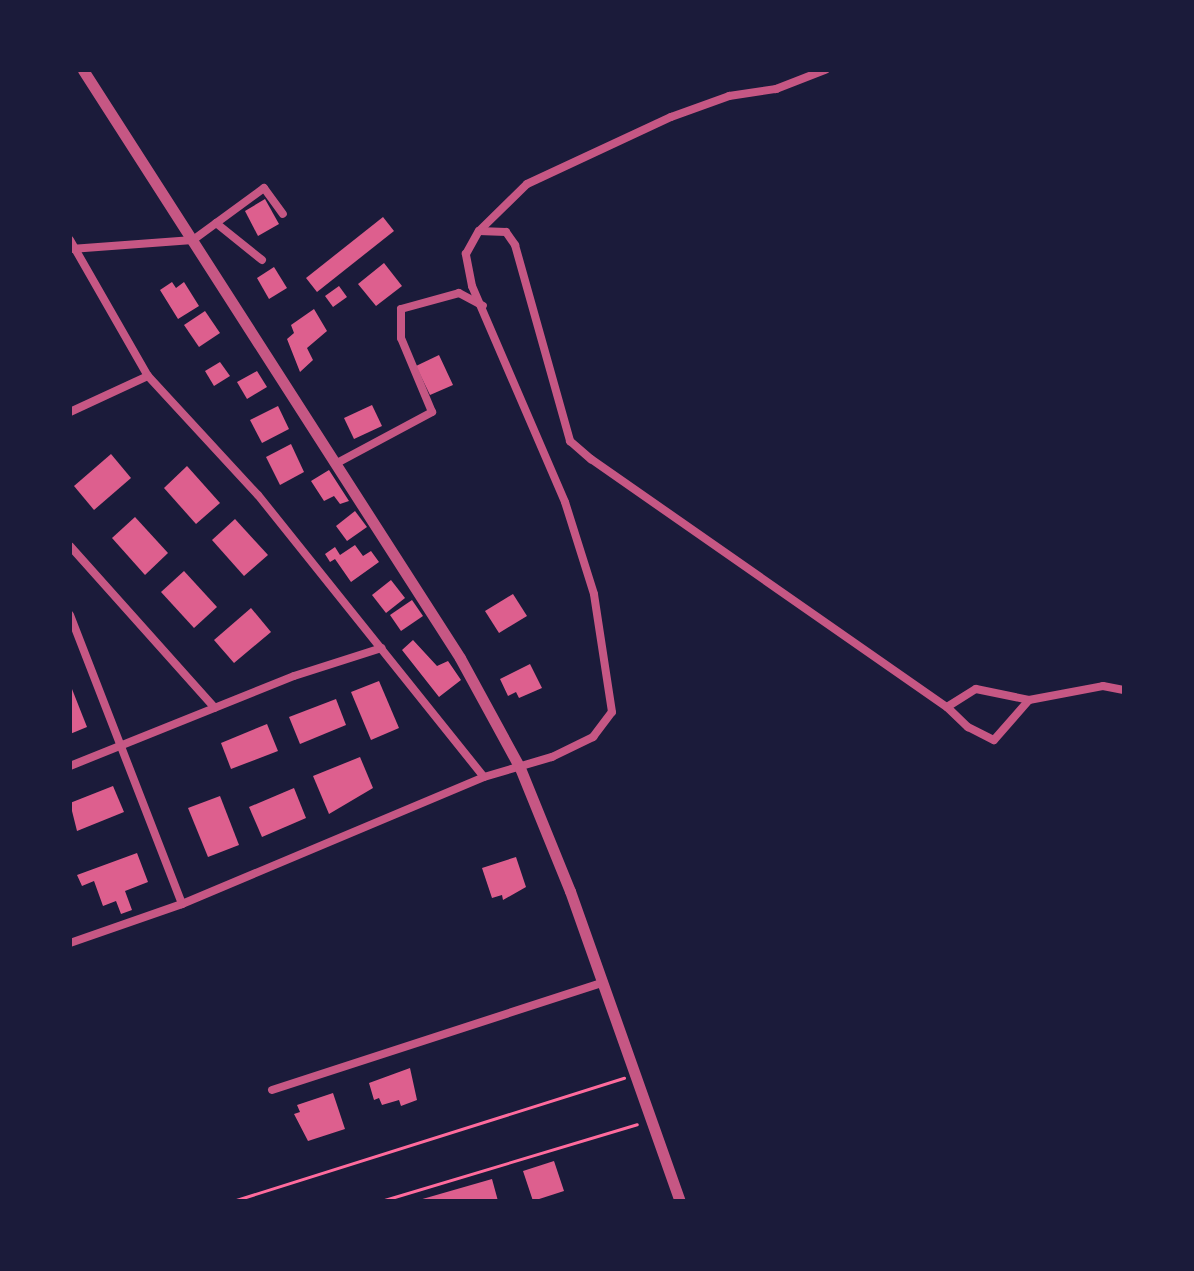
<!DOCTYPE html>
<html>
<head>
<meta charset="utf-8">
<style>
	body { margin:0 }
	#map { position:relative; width:1194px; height:1271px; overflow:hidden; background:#1b1b3a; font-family:Merriweather,serif }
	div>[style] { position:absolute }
	.building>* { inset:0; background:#dd5f8e }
	.path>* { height:3px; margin:-1.5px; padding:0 1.5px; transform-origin:1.5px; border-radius:1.5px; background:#ff6b9d }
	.minor>* { height:8px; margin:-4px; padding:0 4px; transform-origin:4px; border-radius:4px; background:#c65784 }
	.tertiary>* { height:11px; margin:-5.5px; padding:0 5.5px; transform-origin:5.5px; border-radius:5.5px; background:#c65784 }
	span { translate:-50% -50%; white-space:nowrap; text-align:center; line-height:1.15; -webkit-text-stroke:8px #1b1b3a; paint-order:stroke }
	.frame { position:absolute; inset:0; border:72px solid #1b1b3a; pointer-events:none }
</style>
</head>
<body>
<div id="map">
	<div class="building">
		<div style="clip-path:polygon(265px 199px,279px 224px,258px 236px,245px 211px)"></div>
		<div style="clip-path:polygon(383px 217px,394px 231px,317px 292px,306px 278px)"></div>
		<div style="clip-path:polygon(384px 263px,402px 286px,376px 306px,358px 284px)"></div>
		<div style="clip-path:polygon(274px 267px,287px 288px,269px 299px,257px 278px)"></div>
		<div style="clip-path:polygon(172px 282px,176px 288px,184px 282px,199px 306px,178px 319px,160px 290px)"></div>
		<div style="clip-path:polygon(339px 286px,347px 297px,333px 307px,325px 296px)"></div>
		<div style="clip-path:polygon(314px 309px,327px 331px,307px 348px,313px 360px,300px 372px,287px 339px,294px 333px,291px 325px)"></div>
		<div style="clip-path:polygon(205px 311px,220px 333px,199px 347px,184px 325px)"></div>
		<div style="clip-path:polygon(439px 355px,453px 385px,430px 395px,416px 366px)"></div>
		<div style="clip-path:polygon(220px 362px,230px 376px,214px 386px,205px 371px)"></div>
		<div style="clip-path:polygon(257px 371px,267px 387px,247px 399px,237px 382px)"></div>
		<div style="clip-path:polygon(372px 405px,382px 426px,354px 439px,344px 418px)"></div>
		<div style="clip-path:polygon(278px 406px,289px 429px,262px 443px,250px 420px)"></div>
		<div style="clip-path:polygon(291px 444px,304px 472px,280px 485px,266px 457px)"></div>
		<div style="clip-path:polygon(111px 454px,131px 478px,94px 510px,74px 486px)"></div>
		<div style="clip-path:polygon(187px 466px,220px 503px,196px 524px,164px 488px)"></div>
		<div style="clip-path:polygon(329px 470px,349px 501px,340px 504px,334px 496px,324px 501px,311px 481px)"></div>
		<div style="clip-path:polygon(355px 511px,367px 527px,347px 541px,336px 526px)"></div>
		<div style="clip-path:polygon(135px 517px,168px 553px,145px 575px,112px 538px)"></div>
		<div style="clip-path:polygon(235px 519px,268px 555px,244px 576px,212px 540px)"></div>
		<div style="clip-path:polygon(355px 545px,363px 556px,371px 551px,379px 562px,351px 582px,335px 559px,330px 562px,325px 554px,335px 547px,340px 555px)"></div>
		<div style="clip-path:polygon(184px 571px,217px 607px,194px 628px,161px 592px)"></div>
		<div style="clip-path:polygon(391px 580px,405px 598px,386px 613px,372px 595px)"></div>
		<div style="clip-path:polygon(513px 594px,527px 616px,499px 633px,485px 611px)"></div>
		<div style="clip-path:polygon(412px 600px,423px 616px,401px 631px,390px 615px)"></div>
		<div style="clip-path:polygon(251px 608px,271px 632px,234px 663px,214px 640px)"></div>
		<div style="clip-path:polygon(413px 640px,437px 666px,448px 661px,461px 680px,439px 697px,402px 650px)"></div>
		<div style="clip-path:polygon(530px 664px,542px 688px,519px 698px,516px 692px,508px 696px,500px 679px)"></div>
		<div style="clip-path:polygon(379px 681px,399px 728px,371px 740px,351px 692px)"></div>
		<div style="clip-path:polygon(70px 684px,87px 727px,70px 734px)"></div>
		<div style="clip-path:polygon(336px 699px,346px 725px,300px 744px,289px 717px)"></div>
		<div style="clip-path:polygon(267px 724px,278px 751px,231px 769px,221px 743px)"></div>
		<div style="clip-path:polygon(360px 757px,373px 788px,329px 814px,313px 776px)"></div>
		<div style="clip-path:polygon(113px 786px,124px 812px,77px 831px,70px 803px)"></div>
		<div style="clip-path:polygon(294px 788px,306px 818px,262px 837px,249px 807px)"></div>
		<div style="clip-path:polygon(220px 796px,239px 845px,208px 857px,188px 808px)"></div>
		<div style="clip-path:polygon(137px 853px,148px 882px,125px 891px,132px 910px,121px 914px,116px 901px,103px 906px,94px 881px,82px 886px,77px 875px)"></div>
		<div style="clip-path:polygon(516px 857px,526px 887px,503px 900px,502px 895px,492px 898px,482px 868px)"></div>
		<div style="clip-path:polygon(410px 1068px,417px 1100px,401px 1106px,399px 1100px,382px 1105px,379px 1098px,374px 1100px,369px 1083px)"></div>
		<div style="clip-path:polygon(333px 1093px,345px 1129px,308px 1141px,294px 1114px,300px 1112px,297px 1105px)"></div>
		<div style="clip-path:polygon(554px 1161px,564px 1191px,533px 1201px,523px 1171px)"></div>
		<div style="clip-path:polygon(492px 1179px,498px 1201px,419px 1201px,419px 1200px)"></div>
	</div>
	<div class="path">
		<div style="left:233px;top:1201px;width:410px;rotate:-17.5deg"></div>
		<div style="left:381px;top:1201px;width:267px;rotate:-16.7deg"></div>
	</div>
	<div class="minor">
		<div style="left:216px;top:223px;width:59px;rotate:38.8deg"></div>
		<div style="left:479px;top:231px;width:67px;rotate:-44.4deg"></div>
		<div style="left:527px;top:184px;width:159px;rotate:-25deg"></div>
		<div style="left:671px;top:117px;width:62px;rotate:-19.9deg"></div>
		<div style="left:729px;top:96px;width:48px;rotate:-8.5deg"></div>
		<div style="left:776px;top:89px;width:53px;rotate:-21.2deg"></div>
		<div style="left:70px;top:240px;width:157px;rotate:60.2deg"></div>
		<div style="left:148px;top:376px;width:162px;rotate:47.3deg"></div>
		<div style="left:258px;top:495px;width:361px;rotate:51.3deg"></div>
		<div style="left:71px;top:249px;width:122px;rotate:-4.2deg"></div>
		<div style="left:193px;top:240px;width:88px;rotate:-36.2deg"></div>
		<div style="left:264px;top:188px;width:32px;rotate:54deg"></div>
		<div style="left:70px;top:412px;width:86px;rotate:-24.8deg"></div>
		<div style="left:337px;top:463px;width:108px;rotate:-28.2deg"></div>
		<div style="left:432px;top:412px;width:80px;rotate:-112.7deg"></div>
		<div style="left:401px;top:338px;width:29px;rotate:-90deg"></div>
		<div style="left:401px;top:309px;width:60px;rotate:-15.4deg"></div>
		<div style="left:459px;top:293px;width:27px;rotate:28deg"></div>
		<div style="left:70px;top:546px;width:217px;rotate:48.2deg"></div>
		<div style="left:70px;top:615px;width:310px;rotate:68.8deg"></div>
		<div style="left:947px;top:707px;width:29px;rotate:44deg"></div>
		<div style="left:968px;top:727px;width:29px;rotate:27deg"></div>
		<div style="left:994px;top:740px;width:53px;rotate:-48.8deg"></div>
		<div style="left:1029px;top:700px;width:75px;rotate:-10.7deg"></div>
		<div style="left:1103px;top:686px;width:21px;rotate:11deg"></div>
		<div style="left:70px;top:766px;width:241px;rotate:-21.9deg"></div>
		<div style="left:294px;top:676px;width:92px;rotate:-17.7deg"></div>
		<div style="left:70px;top:943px;width:119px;rotate:-19.2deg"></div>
		<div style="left:182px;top:904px;width:328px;rotate:-22.8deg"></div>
		<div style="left:484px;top:777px;width:71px;rotate:-16.4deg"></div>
		<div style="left:552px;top:757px;width:46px;rotate:-26deg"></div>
		<div style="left:593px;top:737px;width:31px;rotate:-53deg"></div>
		<div style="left:612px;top:712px;width:119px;rotate:-98.7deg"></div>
		<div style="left:594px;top:594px;width:96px;rotate:-107.5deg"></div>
		<div style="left:565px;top:502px;width:235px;rotate:-113.3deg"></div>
		<div style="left:472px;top:286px;width:33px;rotate:-101deg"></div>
		<div style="left:466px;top:254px;width:26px;rotate:-61deg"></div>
		<div style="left:479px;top:231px;width:27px;rotate:2deg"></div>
		<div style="left:506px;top:232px;width:16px;rotate:55deg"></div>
		<div style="left:515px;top:245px;width:204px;rotate:74.3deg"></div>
		<div style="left:570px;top:441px;width:28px;rotate:41deg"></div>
		<div style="left:591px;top:459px;width:434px;rotate:34.9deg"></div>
		<div style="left:947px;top:707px;width:34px;rotate:-32deg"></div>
		<div style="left:976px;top:689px;width:54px;rotate:11.7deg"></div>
		<div style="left:272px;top:1090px;width:346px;rotate:-18deg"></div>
	</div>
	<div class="tertiary">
		<div style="left:83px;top:70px;width:698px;rotate:57.33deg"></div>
		<div style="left:460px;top:658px;width:125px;rotate:61.4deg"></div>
		<div style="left:520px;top:768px;width:133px;rotate:67.9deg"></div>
		<div style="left:570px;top:891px;width:329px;rotate:70.5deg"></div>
	</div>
	<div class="frame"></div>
</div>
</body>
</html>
